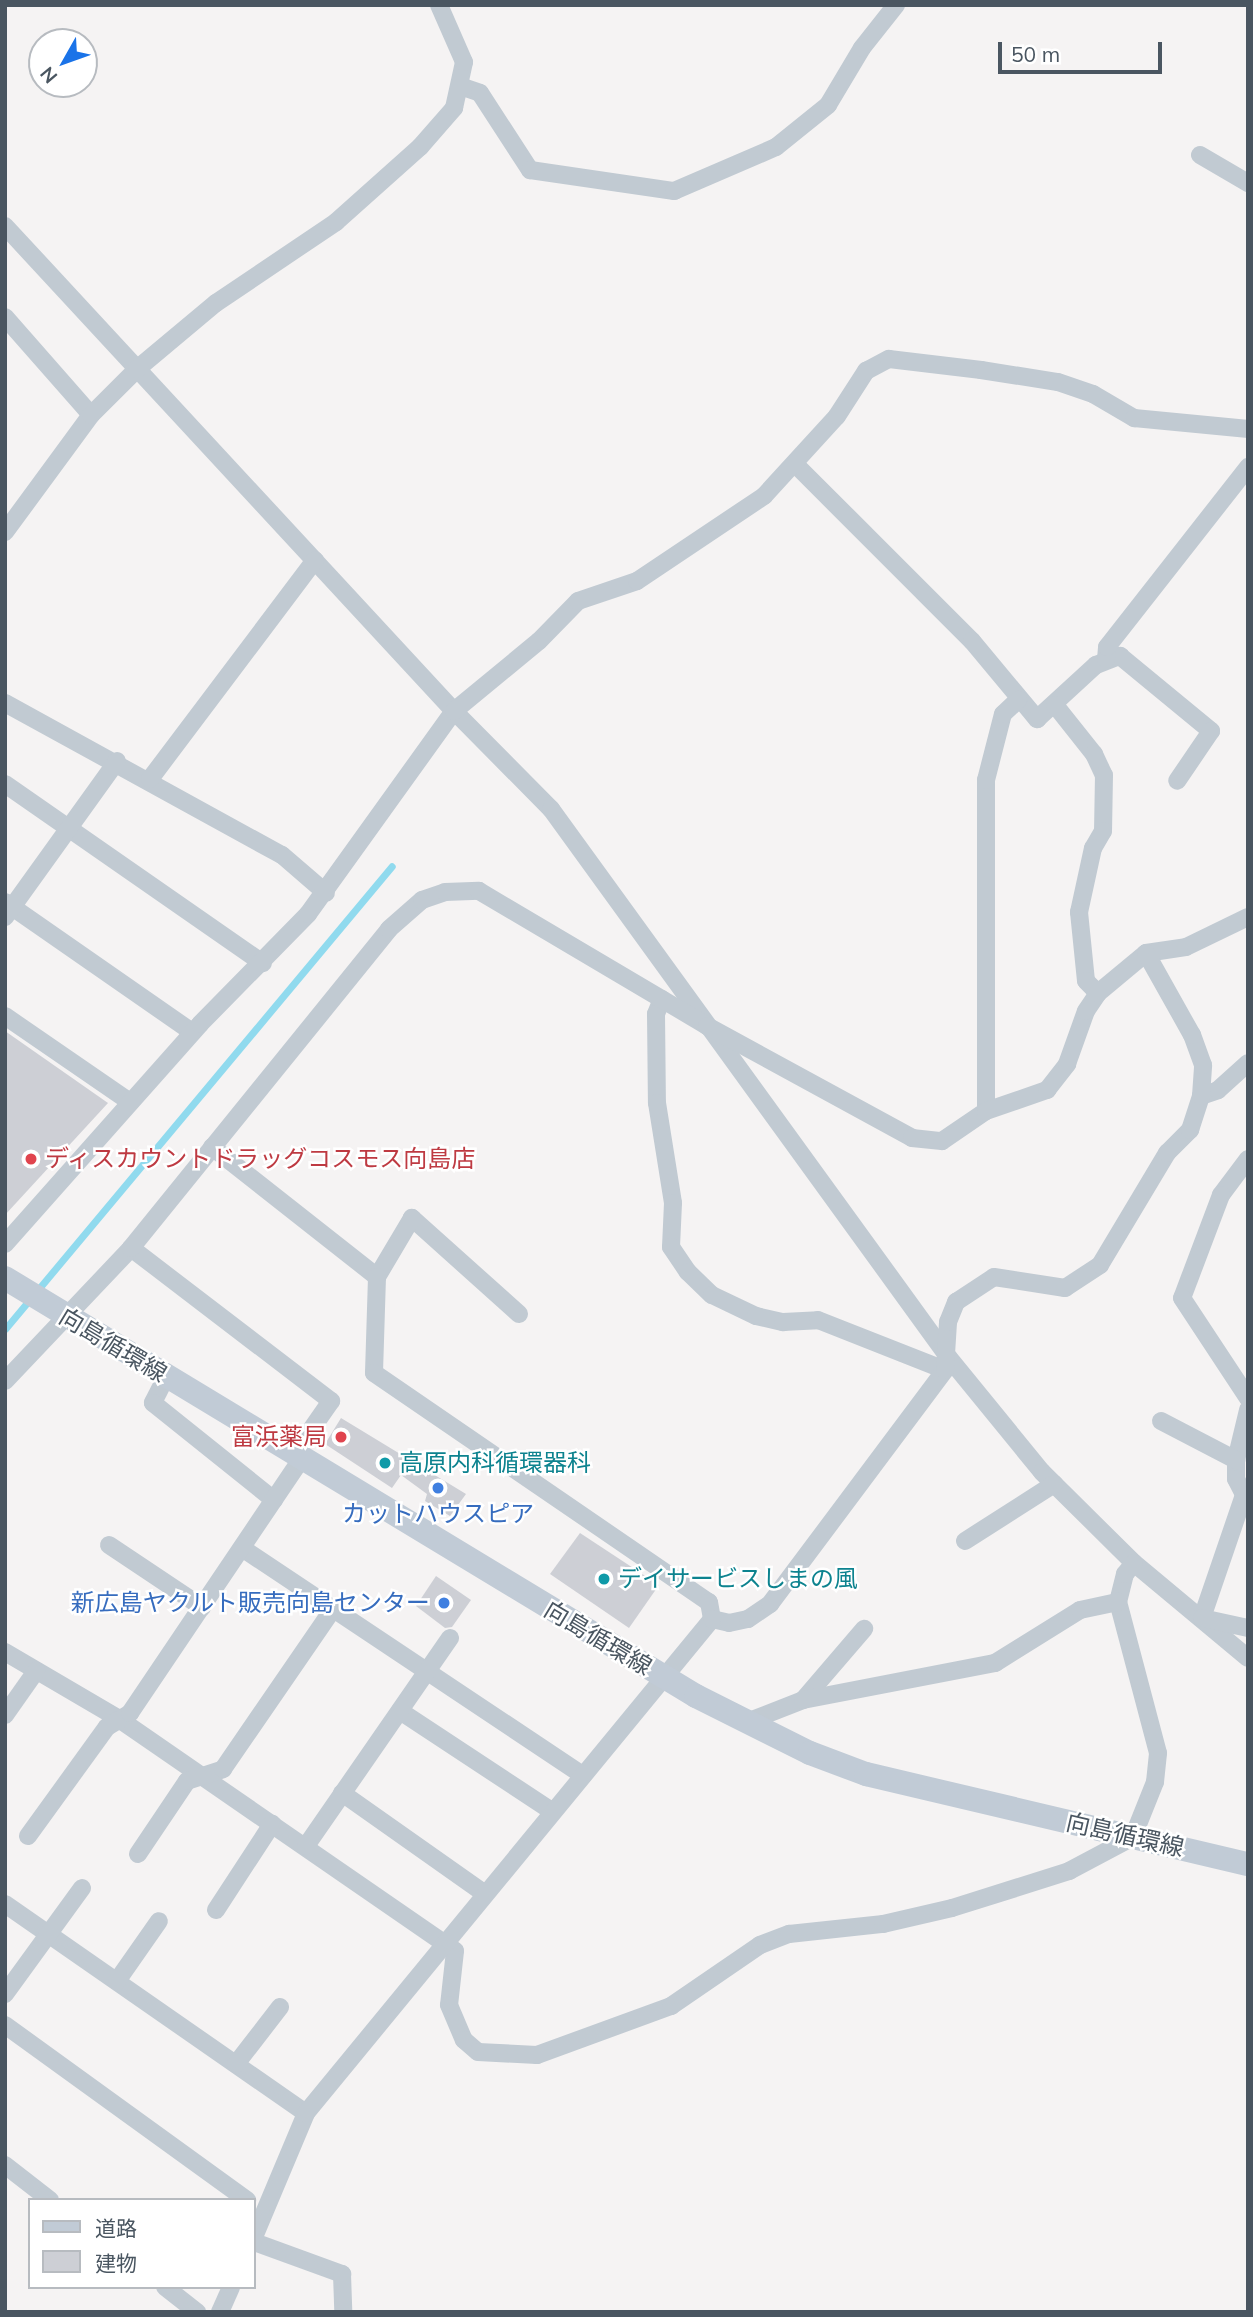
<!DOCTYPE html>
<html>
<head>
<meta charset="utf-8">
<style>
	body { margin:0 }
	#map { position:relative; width:1253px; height:2317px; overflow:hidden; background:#f5f3f3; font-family:Mulish,"Noto Sans JP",sans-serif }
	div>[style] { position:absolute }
	.stream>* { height:7px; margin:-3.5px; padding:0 3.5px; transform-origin:3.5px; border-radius:3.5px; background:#90daee }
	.building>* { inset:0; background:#cdcfd5 }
	.minor>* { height:18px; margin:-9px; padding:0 9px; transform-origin:9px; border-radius:9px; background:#c1cad2 }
	.secondary>* { height:24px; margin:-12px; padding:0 12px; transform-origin:12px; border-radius:12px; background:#c1cbd6 }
	.dots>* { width:19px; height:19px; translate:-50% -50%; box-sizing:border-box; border:4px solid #fff; border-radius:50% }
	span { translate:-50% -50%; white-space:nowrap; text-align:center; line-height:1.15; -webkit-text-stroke:5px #fff; paint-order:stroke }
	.health-label { font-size:24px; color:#be3a42 }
	.left { translate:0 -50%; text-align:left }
	.right { translate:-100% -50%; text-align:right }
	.street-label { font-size:24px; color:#4a5661 }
	.culture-label { font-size:24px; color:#0d838f }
	.shop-label { font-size:24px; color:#366cbe }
	.frame { position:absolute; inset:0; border:7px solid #4a5661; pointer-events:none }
	.legend { position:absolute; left:28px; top:2198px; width:228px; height:91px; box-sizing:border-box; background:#fff; border:2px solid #b7bbc0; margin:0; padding:9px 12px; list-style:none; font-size:21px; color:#4a5661 }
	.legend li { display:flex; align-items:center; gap:14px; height:35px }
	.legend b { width:35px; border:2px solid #b7bbc0 }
	.north { position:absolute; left:28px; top:28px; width:70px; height:70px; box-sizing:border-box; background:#fff; border:2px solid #b7bbc0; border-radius:50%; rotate:230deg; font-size:19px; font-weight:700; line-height:28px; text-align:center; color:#4a5661 }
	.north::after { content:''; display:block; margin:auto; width:24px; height:32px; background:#1a73e8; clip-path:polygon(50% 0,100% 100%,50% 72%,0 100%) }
	.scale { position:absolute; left:998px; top:42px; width:164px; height:32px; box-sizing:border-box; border:4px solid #4a5661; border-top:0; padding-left:9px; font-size:21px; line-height:24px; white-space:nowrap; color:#4a5661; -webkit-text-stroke:5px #fff; paint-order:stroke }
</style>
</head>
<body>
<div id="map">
	<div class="stream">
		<div style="left:5px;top:1329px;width:603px;rotate:-50.11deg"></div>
	</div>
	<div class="building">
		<div style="clip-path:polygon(5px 1031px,108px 1103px,5px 1215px)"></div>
		<div style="clip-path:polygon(341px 1418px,466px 1494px,450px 1516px,425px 1501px,427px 1494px,401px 1475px,392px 1488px,325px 1444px)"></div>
		<div style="clip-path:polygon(580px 1533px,659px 1585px,629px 1628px,550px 1574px)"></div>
		<div style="clip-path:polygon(436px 1576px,471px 1600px,452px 1627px,445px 1628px,416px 1606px)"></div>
	</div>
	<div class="minor">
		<div style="left:460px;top:86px;width:21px;rotate:19deg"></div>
		<div style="left:480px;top:93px;width:92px;rotate:57deg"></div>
		<div style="left:530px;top:170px;width:146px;rotate:8.3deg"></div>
		<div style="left:674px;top:191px;width:111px;rotate:-23.3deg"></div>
		<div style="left:776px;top:147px;width:67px;rotate:-38.9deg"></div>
		<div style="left:828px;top:105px;width:66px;rotate:-59.2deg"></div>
		<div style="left:862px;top:48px;width:55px;rotate:-51.7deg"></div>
		<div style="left:1200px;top:155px;width:56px;rotate:30.3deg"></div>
		<div style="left:5px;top:226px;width:661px;rotate:47.21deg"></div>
		<div style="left:454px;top:711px;width:138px;rotate:45.3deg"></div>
		<div style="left:551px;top:809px;width:678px;rotate:54.06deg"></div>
		<div style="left:949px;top:1358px;width:147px;rotate:50.8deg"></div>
		<div style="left:1042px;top:1472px;width:129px;rotate:44.7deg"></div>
		<div style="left:1134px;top:1563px;width:148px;rotate:39.8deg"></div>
		<div style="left:5px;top:317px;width:130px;rotate:48.7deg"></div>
		<div style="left:796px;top:465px;width:249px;rotate:45deg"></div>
		<div style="left:972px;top:641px;width:102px;rotate:50.2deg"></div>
		<div style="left:1037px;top:719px;width:80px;rotate:-42.5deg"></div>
		<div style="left:1096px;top:665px;width:26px;rotate:-21deg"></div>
		<div style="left:1120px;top:656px;width:118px;rotate:39.5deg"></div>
		<div style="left:1211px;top:731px;width:60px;rotate:124.2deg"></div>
		<div style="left:5px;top:532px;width:145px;rotate:-53.7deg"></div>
		<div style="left:91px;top:415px;width:65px;rotate:-45deg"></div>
		<div style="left:137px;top:369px;width:103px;rotate:-39.9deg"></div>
		<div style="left:216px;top:303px;width:145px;rotate:-34deg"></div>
		<div style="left:336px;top:222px;width:113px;rotate:-41.8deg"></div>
		<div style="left:420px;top:147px;width:52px;rotate:-48.9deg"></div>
		<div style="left:454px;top:108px;width:47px;rotate:-77.7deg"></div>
		<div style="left:464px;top:62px;width:62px;rotate:-113.7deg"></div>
		<div style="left:1106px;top:659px;width:12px;rotate:-85deg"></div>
		<div style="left:1107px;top:647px;width:229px;rotate:-51.9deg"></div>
		<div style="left:5px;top:703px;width:316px;rotate:28.8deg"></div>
		<div style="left:282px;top:855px;width:58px;rotate:40.8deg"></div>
		<div style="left:1055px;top:705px;width:63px;rotate:51.5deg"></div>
		<div style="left:1094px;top:754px;width:23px;rotate:65deg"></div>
		<div style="left:1104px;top:775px;width:56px;rotate:91deg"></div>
		<div style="left:1103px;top:831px;width:20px;rotate:120deg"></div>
		<div style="left:1093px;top:848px;width:66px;rotate:102.3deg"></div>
		<div style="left:1079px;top:912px;width:69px;rotate:84.2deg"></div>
		<div style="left:1086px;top:981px;width:17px;rotate:45deg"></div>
		<div style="left:150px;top:779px;width:274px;rotate:-53deg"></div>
		<div style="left:5px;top:784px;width:314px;rotate:34.8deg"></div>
		<div style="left:5px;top:902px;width:228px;rotate:34.8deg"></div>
		<div style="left:5px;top:917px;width:192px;rotate:-54.3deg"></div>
		<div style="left:662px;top:999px;width:16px;rotate:112deg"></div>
		<div style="left:656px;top:1014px;width:89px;rotate:89.4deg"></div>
		<div style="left:657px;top:1103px;width:101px;rotate:80.9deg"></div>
		<div style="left:673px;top:1203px;width:44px;rotate:92.6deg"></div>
		<div style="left:671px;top:1247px;width:30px;rotate:56deg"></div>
		<div style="left:688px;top:1272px;width:33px;rotate:44deg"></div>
		<div style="left:712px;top:1295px;width:49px;rotate:25.5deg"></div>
		<div style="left:756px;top:1316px;width:28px;rotate:13deg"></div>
		<div style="left:783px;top:1322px;width:35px;rotate:-3deg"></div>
		<div style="left:818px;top:1320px;width:136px;rotate:21.5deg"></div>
		<div style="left:5px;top:1016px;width:152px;rotate:34.5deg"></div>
		<div style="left:1201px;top:1096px;width:18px;rotate:-19deg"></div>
		<div style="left:1218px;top:1090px;width:40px;rotate:-42deg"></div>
		<div style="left:986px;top:1111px;width:331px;rotate:-90deg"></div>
		<div style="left:986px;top:780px;width:68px;rotate:-75.6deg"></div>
		<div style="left:1003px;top:714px;width:21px;rotate:-43deg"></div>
		<div style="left:212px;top:1147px;width:210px;rotate:38.2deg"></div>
		<div style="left:1248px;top:1159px;width:45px;rotate:126.9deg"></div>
		<div style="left:1221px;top:1195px;width:110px;rotate:110.7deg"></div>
		<div style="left:1182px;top:1298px;width:120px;rotate:56.6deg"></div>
		<div style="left:5px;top:1244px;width:294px;rotate:-48.4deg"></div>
		<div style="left:200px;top:1024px;width:154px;rotate:-45.5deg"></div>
		<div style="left:308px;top:914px;width:250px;rotate:-54.3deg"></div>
		<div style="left:454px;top:711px;width:110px;rotate:-39.5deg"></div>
		<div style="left:539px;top:641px;width:56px;rotate:-45.7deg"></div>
		<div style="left:578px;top:601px;width:62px;rotate:-18.7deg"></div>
		<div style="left:637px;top:581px;width:153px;rotate:-33.8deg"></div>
		<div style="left:764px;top:496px;width:108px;rotate:-47.6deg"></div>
		<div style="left:837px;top:416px;width:54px;rotate:-57.2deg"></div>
		<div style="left:866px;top:371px;width:26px;rotate:-28deg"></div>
		<div style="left:889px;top:359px;width:93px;rotate:6.8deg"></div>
		<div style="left:981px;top:370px;width:78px;rotate:8.9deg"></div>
		<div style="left:1058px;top:382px;width:37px;rotate:19deg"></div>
		<div style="left:1093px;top:394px;width:48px;rotate:30.3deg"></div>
		<div style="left:1134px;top:418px;width:115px;rotate:5.5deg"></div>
		<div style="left:131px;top:1248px;width:252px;rotate:37.4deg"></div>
		<div style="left:331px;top:1401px;width:65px;rotate:124.9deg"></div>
		<div style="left:519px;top:1314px;width:144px;rotate:-138.1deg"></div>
		<div style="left:412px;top:1218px;width:69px;rotate:120.7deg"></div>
		<div style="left:377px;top:1277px;width:96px;rotate:91.8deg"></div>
		<div style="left:374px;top:1373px;width:406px;rotate:34.4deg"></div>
		<div style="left:709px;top:1602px;width:17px;rotate:80deg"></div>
		<div style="left:166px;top:1377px;width:29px;rotate:117deg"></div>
		<div style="left:153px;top:1403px;width:155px;rotate:38.7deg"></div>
		<div style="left:5px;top:1381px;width:183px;rotate:-46.5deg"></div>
		<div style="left:131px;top:1248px;width:410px;rotate:-51deg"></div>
		<div style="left:389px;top:929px;width:44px;rotate:-41.3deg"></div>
		<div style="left:422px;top:900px;width:24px;rotate:-19deg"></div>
		<div style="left:445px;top:892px;width:34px;rotate:-2deg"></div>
		<div style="left:479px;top:891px;width:265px;rotate:30.6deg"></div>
		<div style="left:707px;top:1026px;width:234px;rotate:28.6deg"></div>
		<div style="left:912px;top:1138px;width:30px;rotate:6deg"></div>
		<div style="left:942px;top:1141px;width:53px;rotate:-34.3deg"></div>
		<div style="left:986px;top:1111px;width:65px;rotate:-19deg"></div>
		<div style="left:1047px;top:1090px;width:33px;rotate:-52deg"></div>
		<div style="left:1067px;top:1064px;width:56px;rotate:-70.3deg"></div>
		<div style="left:1086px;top:1011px;width:22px;rotate:-56deg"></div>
		<div style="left:1098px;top:993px;width:62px;rotate:-39.8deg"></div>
		<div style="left:1146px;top:953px;width:40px;rotate:-8.5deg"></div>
		<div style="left:1186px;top:947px;width:69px;rotate:-25.8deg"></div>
		<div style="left:1248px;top:1410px;width:51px;rotate:103.5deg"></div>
		<div style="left:1236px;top:1460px;width:19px;rotate:90deg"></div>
		<div style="left:1236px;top:1479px;width:18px;rotate:63deg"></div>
		<div style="left:1244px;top:1495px;width:130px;rotate:108.9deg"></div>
		<div style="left:1202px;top:1618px;width:47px;rotate:12.3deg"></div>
		<div style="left:1161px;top:1421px;width:85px;rotate:27.5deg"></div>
		<div style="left:965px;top:1541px;width:106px;rotate:-32.6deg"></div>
		<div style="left:109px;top:1545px;width:112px;rotate:33.7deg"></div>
		<div style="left:242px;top:1548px;width:410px;rotate:33.7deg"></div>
		<div style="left:5px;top:1652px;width:132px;rotate:30.4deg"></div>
		<div style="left:119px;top:1719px;width:408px;rotate:34.6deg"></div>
		<div style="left:455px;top:1951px;width:54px;rotate:96.3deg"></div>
		<div style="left:449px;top:2005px;width:38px;rotate:67deg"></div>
		<div style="left:464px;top:2040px;width:18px;rotate:41deg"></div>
		<div style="left:478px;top:2052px;width:59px;rotate:2.9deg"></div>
		<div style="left:537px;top:2055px;width:143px;rotate:-20.1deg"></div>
		<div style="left:671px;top:2006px;width:108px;rotate:-34.4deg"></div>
		<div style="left:760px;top:1945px;width:31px;rotate:-21deg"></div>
		<div style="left:789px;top:1934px;width:95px;rotate:-6.1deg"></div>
		<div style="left:883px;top:1924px;width:71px;rotate:-13.1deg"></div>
		<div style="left:952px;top:1908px;width:123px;rotate:-17.5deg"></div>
		<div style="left:1069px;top:1871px;width:72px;rotate:-28deg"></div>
		<div style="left:1133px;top:1837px;width:59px;rotate:-68.2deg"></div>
		<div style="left:1155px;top:1782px;width:29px;rotate:-84deg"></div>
		<div style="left:1158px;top:1753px;width:156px;rotate:-104.8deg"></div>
		<div style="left:1118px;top:1602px;width:29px;rotate:-76deg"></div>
		<div style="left:1125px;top:1574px;width:14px;rotate:-51deg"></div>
		<div style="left:803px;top:1700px;width:94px;rotate:-49.3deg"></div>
		<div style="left:400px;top:1711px;width:183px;rotate:33.4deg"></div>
		<div style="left:5px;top:1715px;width:54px;rotate:-54.8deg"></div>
		<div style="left:747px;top:1722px;width:60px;rotate:-21.4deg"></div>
		<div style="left:803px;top:1700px;width:196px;rotate:-10.9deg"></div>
		<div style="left:995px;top:1663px;width:100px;rotate:-31.9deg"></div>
		<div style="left:1080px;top:1610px;width:39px;rotate:-12deg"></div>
		<div style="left:342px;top:1793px;width:175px;rotate:35.2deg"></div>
		<div style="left:28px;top:1836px;width:135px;rotate:-54.1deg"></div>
		<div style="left:107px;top:1727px;width:27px;rotate:-31deg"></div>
		<div style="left:130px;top:1713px;width:308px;rotate:-56deg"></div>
		<div style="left:306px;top:1846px;width:253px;rotate:-55.3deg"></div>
		<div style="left:138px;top:1854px;width:88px;rotate:-56.1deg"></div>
		<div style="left:187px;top:1781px;width:38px;rotate:-18deg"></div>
		<div style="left:223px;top:1769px;width:194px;rotate:-55.5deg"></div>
		<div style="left:5px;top:1904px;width:366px;rotate:34.8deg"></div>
		<div style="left:216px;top:1910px;width:103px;rotate:-56.9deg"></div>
		<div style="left:117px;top:1981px;width:73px;rotate:-55deg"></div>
		<div style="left:5px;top:1994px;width:131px;rotate:-54deg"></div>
		<div style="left:5px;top:2025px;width:299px;rotate:35.9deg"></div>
		<div style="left:236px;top:2064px;width:72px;rotate:-52.3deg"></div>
		<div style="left:5px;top:2165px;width:57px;rotate:37.9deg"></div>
		<div style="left:254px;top:2237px;width:134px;rotate:-67.2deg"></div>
		<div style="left:306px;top:2113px;width:639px;rotate:-50.58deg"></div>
		<div style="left:712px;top:1619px;width:17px;rotate:13deg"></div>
		<div style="left:729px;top:1623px;width:19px;rotate:-12deg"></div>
		<div style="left:748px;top:1619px;width:27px;rotate:-34deg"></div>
		<div style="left:770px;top:1604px;width:292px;rotate:-53.2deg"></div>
		<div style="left:945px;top:1370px;width:48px;rotate:-86.4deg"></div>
		<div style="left:948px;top:1322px;width:22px;rotate:-68deg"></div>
		<div style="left:956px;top:1302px;width:45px;rotate:-33.3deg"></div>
		<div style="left:994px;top:1277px;width:72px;rotate:8.8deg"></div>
		<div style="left:1065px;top:1288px;width:42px;rotate:-33.3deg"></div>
		<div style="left:1100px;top:1265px;width:131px;rotate:-59.1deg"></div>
		<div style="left:1167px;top:1153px;width:33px;rotate:-45deg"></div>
		<div style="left:1190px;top:1130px;width:36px;rotate:-72deg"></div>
		<div style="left:1201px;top:1096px;width:31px;rotate:-86deg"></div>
		<div style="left:1203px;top:1065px;width:32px;rotate:-110deg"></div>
		<div style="left:1192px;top:1035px;width:94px;rotate:-119.3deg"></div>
		<div style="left:254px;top:2242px;width:94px;rotate:20deg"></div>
		<div style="left:342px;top:2274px;width:38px;rotate:88deg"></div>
		<div style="left:165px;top:2287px;width:41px;rotate:38deg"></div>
		<div style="left:220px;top:2312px;width:27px;rotate:-66deg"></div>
	</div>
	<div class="secondary">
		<div style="left:5px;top:1278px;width:808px;rotate:31.17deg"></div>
		<div style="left:696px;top:1696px;width:127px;rotate:26.6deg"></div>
		<div style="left:810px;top:1753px;width:60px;rotate:20.6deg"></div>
		<div style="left:866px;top:1774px;width:392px;rotate:13.3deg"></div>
	</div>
	<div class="dots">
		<div style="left:31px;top:1159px;background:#e0444e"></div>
		<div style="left:341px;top:1437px;background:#e0444e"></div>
		<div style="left:385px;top:1463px;background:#0f9aa8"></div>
		<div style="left:438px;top:1488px;background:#3f7fe0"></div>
		<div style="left:604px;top:1579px;background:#0f9aa8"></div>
		<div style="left:444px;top:1603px;background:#3f7fe0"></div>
	</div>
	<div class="health-label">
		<span class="left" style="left:45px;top:1159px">ディスカウントドラッグコスモス向島店</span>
		<span class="right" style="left:327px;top:1437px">富浜薬局</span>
	</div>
	<div class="street-label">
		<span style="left:113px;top:1345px;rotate:31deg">向島循環線</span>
		<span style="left:598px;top:1638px;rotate:31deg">向島循環線</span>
		<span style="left:1125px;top:1835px;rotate:13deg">向島循環線</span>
	</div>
	<div class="culture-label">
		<span class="left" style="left:399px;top:1463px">高原内科循環器科</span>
		<span class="left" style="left:618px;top:1579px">デイサービスしまの風</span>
	</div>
	<div class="shop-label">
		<span style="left:438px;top:1514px">カットハウスピア</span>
		<span class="right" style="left:430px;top:1603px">新広島ヤクルト販売向島センター</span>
	</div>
	<div class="frame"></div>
	<ul class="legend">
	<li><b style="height:9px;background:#c1cbd6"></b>道路</li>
	<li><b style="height:19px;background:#cdcfd5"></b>建物</li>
	</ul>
	<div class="north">N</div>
	<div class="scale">50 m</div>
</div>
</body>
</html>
